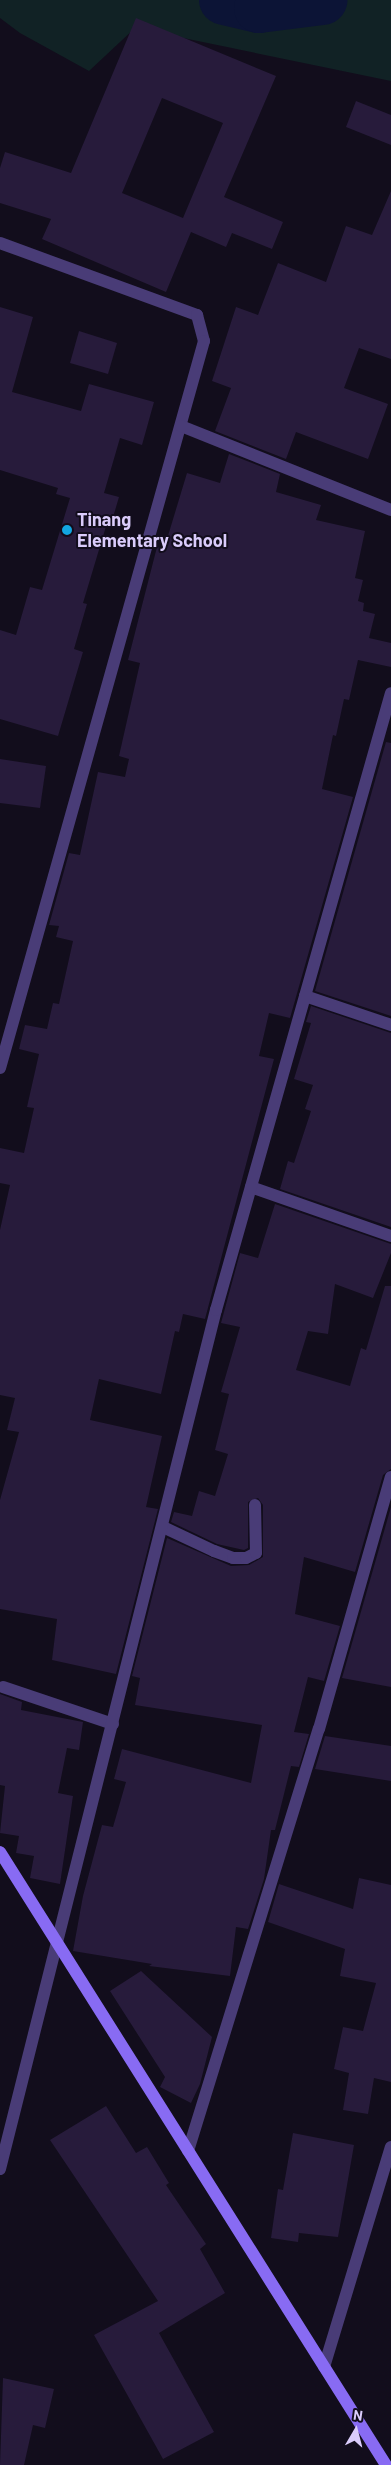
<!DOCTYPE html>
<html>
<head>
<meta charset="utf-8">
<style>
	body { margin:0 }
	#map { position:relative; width:391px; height:2465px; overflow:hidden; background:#120d1c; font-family:Barlow,sans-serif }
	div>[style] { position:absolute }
	.green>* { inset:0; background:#112225 }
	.river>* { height:50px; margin:-25px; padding:0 25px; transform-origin:25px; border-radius:25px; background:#0c1436 }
	.building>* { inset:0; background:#271b3b }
	.street>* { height:12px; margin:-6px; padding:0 6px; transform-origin:6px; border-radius:6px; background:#493c77 }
	.secondary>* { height:12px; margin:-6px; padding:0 6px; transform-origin:6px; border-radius:6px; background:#886bf3 }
	.dots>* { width:14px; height:14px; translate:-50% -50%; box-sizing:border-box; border:2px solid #120d1c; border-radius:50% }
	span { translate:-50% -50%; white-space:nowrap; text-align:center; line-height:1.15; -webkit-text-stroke:4px #120d1c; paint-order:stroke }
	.poi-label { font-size:18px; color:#daccfb; font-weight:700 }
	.left { translate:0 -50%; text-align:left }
	.north { position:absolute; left:331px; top:2405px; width:50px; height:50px; -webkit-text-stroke:4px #120d1c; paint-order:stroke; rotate:8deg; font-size:14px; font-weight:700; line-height:20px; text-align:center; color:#daccfb }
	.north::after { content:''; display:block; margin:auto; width:18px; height:22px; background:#daccfb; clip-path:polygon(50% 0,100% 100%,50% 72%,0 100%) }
</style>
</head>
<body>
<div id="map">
	<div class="green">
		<div style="clip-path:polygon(0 0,391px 0,391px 81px,135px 28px,89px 71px,20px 33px,0 18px)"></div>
	</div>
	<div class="river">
		<div style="left:224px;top:0;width:36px;rotate:13deg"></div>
		<div style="left:259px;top:8px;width:64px;rotate:-7.2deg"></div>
	</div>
	<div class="building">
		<div style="clip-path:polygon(evenodd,136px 18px,276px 76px,224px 197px,283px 222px,272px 249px,232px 233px,226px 247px,191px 232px,166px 292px,42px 239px,51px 219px,0 203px,0 168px,5px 152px,71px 173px,136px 18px,162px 98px,223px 123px,183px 218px,122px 193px,162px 98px)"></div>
		<div style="clip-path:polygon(356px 101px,391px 115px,391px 145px,346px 127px)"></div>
		<div style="clip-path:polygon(391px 191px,391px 359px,359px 348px,344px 388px,388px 404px,368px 459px,296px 432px,286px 459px,215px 431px,231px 388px,212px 381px,236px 307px,258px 315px,278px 263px,326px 282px,346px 226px,372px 235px)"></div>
		<div style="clip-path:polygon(0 307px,33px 317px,12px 392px,81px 411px,89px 384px,154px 402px,142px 445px,120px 438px,104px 493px,119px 497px,111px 524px,107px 523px,83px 603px,87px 604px,74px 649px,83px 652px,58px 736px,0 719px,0 630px,16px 635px,30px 587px,42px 590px,70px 498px,56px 494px,58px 488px,0 470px)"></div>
		<div style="clip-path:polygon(79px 331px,117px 343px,108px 374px,70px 363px)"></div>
		<div style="clip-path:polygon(229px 454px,280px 474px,276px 492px,321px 505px,316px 520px,365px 531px,355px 578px,363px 580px,358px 601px,364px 603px,363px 611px,375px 614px,369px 638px,391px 643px,391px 667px,358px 660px,349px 700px,344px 699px,336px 736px,333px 735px,322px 789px,353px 797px,290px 1018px,269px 1013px,259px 1056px,274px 1059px,205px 1319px,183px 1314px,179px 1332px,175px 1331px,161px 1394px,99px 1379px,90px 1420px,162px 1436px,146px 1507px,158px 1509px,116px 1674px,52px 1660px,57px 1619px,0 1609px,0 1500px,19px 1432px,7px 1430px,15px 1398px,0 1395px,0 1230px,10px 1185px,0 1183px,0 1148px,24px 1153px,34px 1108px,27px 1107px,39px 1054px,19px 1049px,25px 1025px,47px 1029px,53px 1003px,59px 1004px,73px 941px,56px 937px,59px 926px,49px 925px,69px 853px,80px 855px,98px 772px,125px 777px,129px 759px,119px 756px,140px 663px,128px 660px,157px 547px,164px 549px,187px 473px,220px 483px)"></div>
		<div style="clip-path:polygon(386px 742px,391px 743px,391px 1016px,315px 991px)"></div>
		<div style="clip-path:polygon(0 759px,46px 766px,40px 808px,0 803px)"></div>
		<div style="clip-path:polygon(311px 1006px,391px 1033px,391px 1227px,280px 1189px,288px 1161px,294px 1163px,311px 1111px,305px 1109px,313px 1085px,294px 1079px,311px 1023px,306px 1022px)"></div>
		<div style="clip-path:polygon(275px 1204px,391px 1244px,391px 1253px,373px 1298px,335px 1284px,328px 1334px,308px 1331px,296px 1370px,350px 1386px,361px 1348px,366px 1350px,385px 1286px,391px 1286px,391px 1469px,383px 1475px,355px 1572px,304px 1557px,295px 1614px,340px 1626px,324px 1681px,308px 1677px,294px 1732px,309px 1734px,299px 1767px,291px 1766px,275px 1830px,271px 1830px,264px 1879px,248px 1929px,236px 1927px,230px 1976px,149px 1966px,152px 1964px,73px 1951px,83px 1896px,102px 1825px,113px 1827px,126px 1782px,114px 1779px,122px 1749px,251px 1783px,262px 1725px,135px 1705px,140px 1678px,132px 1676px,167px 1538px,231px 1566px,249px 1565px,263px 1557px,263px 1505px,258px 1498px,248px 1502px,248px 1548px,244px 1550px,217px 1544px,171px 1522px,174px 1512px,192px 1516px,199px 1491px,215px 1496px,228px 1454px,215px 1450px,229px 1394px,221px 1392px,240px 1327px,221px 1323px,240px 1253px,258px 1258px)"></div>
		<div style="clip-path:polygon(391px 1507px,391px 1687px,342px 1678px)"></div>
		<div style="clip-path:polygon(0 1694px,22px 1702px,21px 1710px,83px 1722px,79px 1750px,67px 1748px,58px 1793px,73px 1796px,60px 1884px,30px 1878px,34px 1856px,16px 1853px,19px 1836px,0 1833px,5px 1786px,0 1785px)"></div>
		<div style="clip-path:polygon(325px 1736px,391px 1746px,391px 1781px,315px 1769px)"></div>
		<div style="clip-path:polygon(359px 1878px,391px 1885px,391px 2082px,374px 2078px,368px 2114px,343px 2110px,349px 2073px,334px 2069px,343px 2027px,363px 2031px,376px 1983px,340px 1976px,345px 1949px,268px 1922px,279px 1884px,353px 1909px)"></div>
		<div style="clip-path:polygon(141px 1971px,212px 2037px,200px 2084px,191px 2103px,160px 2087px,165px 2077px,110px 1991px)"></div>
		<div style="clip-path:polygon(106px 2106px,136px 2153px,147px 2147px,169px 2183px,166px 2185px,206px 2244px,200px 2249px,225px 2293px,159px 2333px,214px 2432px,163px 2459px,94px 2335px,158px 2301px,50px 2140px)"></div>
		<div style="clip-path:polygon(293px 2133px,354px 2145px,338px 2237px,299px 2233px,298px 2242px,271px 2238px,278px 2189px,283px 2190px)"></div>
		<div style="clip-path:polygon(3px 2378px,54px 2389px,45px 2428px,33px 2425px,24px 2465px,0 2465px)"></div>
	</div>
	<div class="street">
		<div style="left:0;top:243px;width:210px;rotate:20.1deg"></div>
		<div style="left:197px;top:315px;width:27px;rotate:75deg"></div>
		<div style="left:204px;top:341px;width:755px;rotate:105.67deg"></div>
		<div style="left:181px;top:426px;width:226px;rotate:21.8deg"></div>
		<div style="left:305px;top:996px;width:91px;rotate:18.6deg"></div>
		<div style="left:251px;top:1187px;width:148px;rotate:19.3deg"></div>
		<div style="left:163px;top:1527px;width:56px;rotate:25.2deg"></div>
		<div style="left:214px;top:1551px;width:20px;rotate:20deg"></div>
		<div style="left:233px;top:1558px;width:13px"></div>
		<div style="left:246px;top:1558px;width:11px;rotate:-27deg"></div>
		<div style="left:256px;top:1553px;width:48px;rotate:-91.2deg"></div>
		<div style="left:3px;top:1687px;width:116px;rotate:18.6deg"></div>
		<div style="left:188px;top:2151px;width:442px;rotate:-72.8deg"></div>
		<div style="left:319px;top:1729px;width:262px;rotate:-74.1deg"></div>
		<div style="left:0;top:2169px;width:886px;rotate:-75.89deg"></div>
		<div style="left:216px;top:1310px;width:641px;rotate:-74.17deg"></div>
		<div style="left:324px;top:2367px;width:230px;rotate:-73.1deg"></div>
	</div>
	<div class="secondary">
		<div style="left:0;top:1852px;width:724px;rotate:57.8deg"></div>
	</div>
	<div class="dots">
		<div style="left:67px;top:530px;background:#12a6e1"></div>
	</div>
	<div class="poi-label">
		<span class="left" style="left:77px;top:530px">Tinang<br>Elementary School</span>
	</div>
	<div class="north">N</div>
</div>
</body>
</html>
